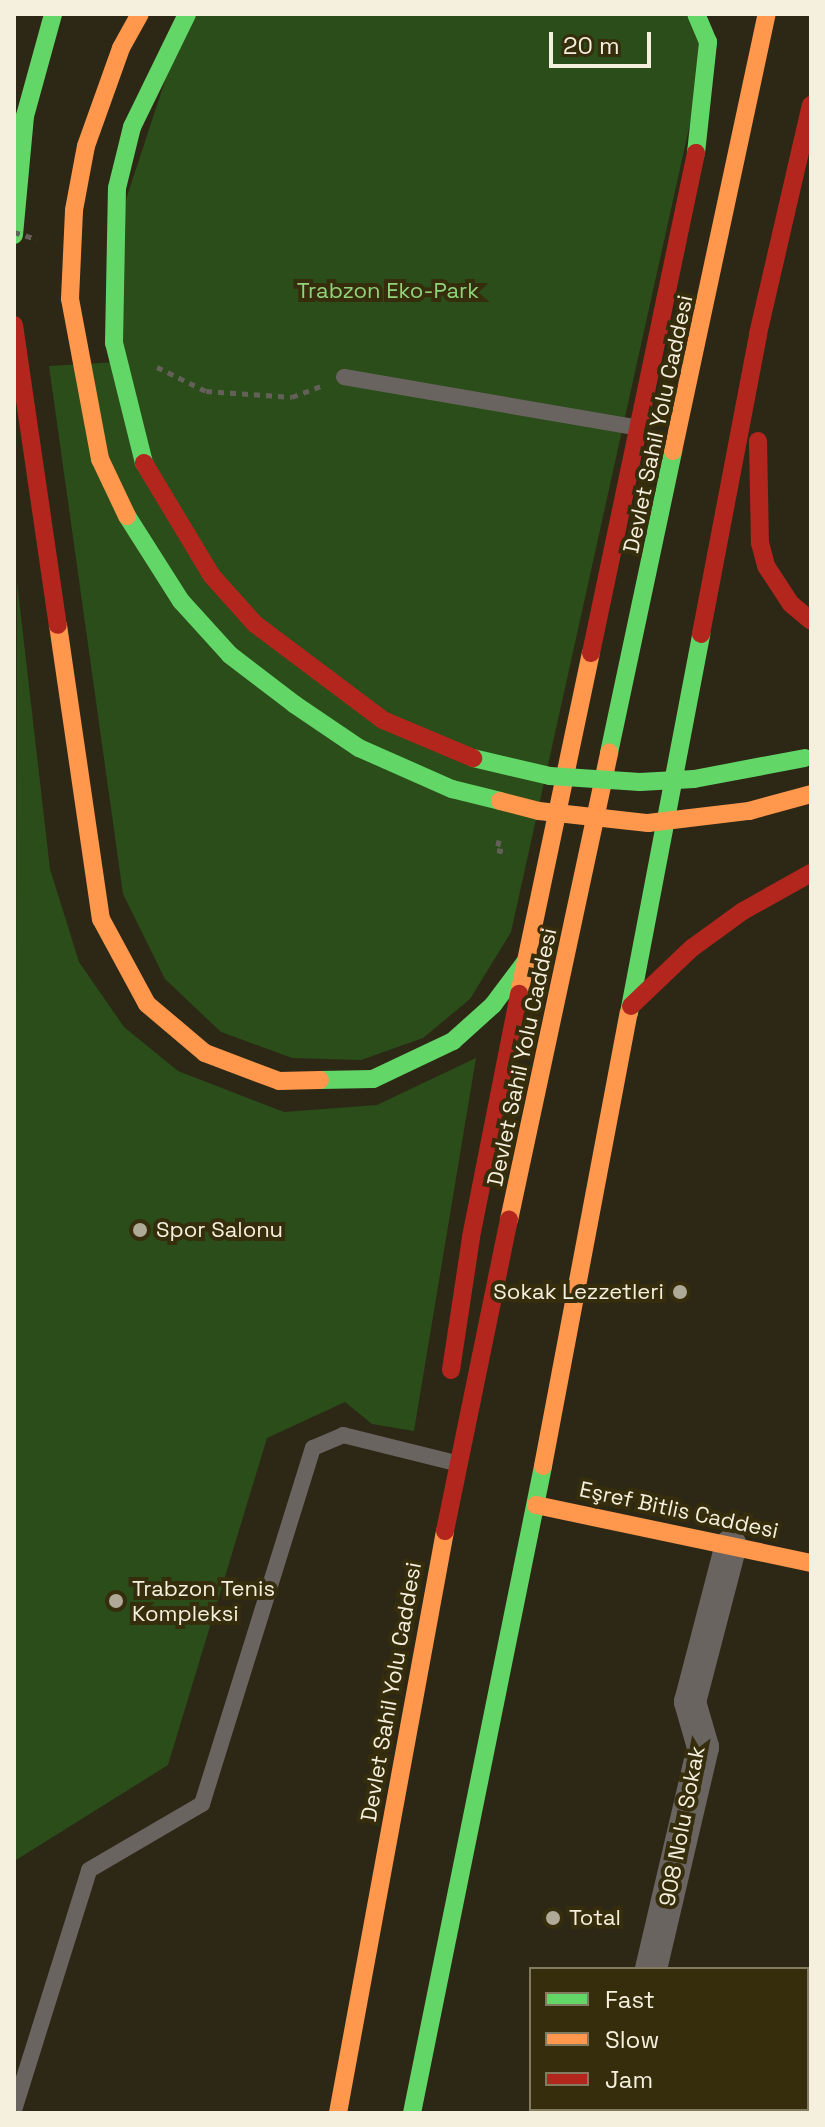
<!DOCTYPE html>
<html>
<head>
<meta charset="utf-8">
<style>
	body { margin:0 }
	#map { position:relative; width:825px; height:2127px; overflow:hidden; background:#2d2816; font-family:"Space Grotesk",sans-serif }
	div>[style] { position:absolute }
	.green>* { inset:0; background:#2a4d19 }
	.path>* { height:5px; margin-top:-2.5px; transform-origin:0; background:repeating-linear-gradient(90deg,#646059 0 6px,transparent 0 12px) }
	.lane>* { height:16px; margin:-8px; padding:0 8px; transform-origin:8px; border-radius:8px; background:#6a6461 }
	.street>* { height:32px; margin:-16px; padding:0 16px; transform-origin:16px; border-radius:16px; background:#6a6461 }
	.fast>* { height:18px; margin:-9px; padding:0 9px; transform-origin:9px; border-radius:9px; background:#63d668 }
	.slow>* { height:18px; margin:-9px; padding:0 9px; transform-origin:9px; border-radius:9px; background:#ff974d }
	.jam>* { height:18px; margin:-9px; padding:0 9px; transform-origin:9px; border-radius:9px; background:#b3261e }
	.path-bridge>* { height:5px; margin-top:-2.5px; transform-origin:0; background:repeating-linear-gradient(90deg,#646059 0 6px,transparent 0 12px) }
	.fast-bridge>* { height:18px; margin:-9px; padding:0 9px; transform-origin:9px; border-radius:9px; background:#63d668 }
	.slow-bridge>* { height:18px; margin:-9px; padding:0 9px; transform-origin:9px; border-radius:9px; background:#ff974d }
	.jam-bridge>* { height:18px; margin:-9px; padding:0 9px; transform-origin:9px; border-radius:9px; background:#b3261e }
	.dots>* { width:22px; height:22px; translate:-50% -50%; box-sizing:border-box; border:4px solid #362d0d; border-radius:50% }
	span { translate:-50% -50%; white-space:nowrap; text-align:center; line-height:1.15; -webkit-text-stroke:8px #362d0d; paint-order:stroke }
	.park-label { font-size:22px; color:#91d37b }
	.street-label { font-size:22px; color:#f5efdd }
	.poi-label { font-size:22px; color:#f5efdd }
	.left { translate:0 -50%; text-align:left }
	.right { translate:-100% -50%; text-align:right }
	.frame { position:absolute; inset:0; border:16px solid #f5efdd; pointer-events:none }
	.legend { position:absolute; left:529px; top:1967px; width:280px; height:144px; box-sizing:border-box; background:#362d0d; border:2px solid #827b60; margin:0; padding:10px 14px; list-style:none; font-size:24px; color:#f5efdd }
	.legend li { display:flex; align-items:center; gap:16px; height:40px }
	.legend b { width:40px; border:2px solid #827b60 }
	.scale { position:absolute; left:549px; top:32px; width:102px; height:36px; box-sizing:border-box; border:4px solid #f5efdd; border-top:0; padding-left:10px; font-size:24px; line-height:28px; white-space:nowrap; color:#f5efdd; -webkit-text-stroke:6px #362d0d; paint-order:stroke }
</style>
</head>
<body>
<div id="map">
	<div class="green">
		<div style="clip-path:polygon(187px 14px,696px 14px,708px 42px,511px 932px,470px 999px,423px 1038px,361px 1060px,292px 1058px,221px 1032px,165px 979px,123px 894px,49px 366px,117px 362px,111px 245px)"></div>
		<div style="clip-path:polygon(17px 582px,50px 869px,79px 962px,124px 1027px,178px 1071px,284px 1112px,377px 1105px,476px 1058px,414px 1431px,372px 1424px,345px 1402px,267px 1438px,168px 1765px,16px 1860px,14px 1867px)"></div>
	</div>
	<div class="path">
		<div style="left:157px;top:367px;width:55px;rotate:26.1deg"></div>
		<div style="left:206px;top:391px;width:86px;rotate:4deg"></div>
		<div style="left:292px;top:397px;width:34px;rotate:-21deg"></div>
		<div style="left:499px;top:840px;width:10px;rotate:101deg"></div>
		<div style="left:497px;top:850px;width:12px;rotate:14deg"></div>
	</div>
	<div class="lane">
		<div style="left:344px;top:377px;width:298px;rotate:9.8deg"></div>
		<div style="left:14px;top:2110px;width:251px;rotate:-72.6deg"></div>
		<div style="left:89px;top:1870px;width:131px;rotate:-30.3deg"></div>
		<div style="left:202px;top:1804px;width:373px;rotate:-72.7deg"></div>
		<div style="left:313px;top:1448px;width:33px;rotate:-23deg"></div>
		<div style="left:343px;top:1435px;width:115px;rotate:14deg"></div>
	</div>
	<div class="street">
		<div style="left:651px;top:1969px;width:228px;rotate:-76.8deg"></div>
		<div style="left:703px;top:1747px;width:47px;rotate:-106.1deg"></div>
		<div style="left:690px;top:1702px;width:162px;rotate:-75.4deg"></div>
		<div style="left:618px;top:2113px;width:4px;rotate:-76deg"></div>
	</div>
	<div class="fast">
		<div style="left:696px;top:153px;width:112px;rotate:-83.8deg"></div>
		<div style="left:708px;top:42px;width:30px;rotate:-113deg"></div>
		<div style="left:14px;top:235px;width:120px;rotate:-84.7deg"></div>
		<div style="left:25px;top:116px;width:106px;rotate:-74.6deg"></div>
		<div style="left:609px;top:753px;width:309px;rotate:-78deg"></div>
		<div style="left:629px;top:1013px;width:386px;rotate:-79.2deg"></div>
		<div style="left:320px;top:1080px;width:53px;rotate:-1.1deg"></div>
		<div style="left:373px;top:1079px;width:89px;rotate:-25.4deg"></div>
		<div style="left:453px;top:1041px;width:54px;rotate:-42deg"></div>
		<div style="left:493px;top:1005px;width:55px;rotate:-53.1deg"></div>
		<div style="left:412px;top:2113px;width:660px;rotate:-78.55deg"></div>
	</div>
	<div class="slow">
		<div style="left:673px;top:451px;width:447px;rotate:-77.9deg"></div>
		<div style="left:58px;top:625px;width:297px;rotate:81.7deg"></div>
		<div style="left:101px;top:919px;width:97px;rotate:61.6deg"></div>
		<div style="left:147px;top:1004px;width:76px;rotate:40.2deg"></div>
		<div style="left:205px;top:1053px;width:79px;rotate:20.7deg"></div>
		<div style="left:279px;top:1081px;width:41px;rotate:-1.4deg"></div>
		<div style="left:519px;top:994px;width:349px;rotate:-78.1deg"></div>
		<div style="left:509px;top:1220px;width:478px;rotate:-77.9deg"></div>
		<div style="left:543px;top:1466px;width:461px;rotate:-79.3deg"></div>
		<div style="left:536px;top:1505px;width:281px;rotate:11.9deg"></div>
		<div style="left:338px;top:2113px;width:592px;rotate:-79.58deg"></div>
	</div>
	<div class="jam">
		<div style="left:14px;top:325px;width:303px;rotate:81.7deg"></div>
		<div style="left:758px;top:441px;width:102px;rotate:88.9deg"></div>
		<div style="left:760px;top:543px;width:24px;rotate:75deg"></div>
		<div style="left:766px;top:566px;width:45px;rotate:56.7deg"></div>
		<div style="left:791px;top:604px;width:26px;rotate:40deg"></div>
		<div style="left:701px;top:634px;width:305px;rotate:-79.2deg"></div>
		<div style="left:758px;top:334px;width:235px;rotate:-77deg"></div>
		<div style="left:591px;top:653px;width:511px;rotate:-78.14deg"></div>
		<div style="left:631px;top:1006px;width:84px;rotate:-43.6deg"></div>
		<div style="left:692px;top:948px;width:63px;rotate:-36deg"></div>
		<div style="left:743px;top:911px;width:78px;rotate:-29.2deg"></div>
		<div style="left:451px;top:1370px;width:134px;rotate:-81.4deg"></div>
		<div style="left:471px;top:1237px;width:248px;rotate:-78.8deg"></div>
		<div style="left:445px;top:1531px;width:318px;rotate:-78.4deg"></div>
	</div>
	<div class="path-bridge">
		<div style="left:14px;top:232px;width:24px;rotate:17deg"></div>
	</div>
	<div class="fast-bridge">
		<div style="left:144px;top:463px;width:124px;rotate:-104deg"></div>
		<div style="left:114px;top:343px;width:155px;rotate:-88.9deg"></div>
		<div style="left:117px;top:188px;width:63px;rotate:-76.2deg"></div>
		<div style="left:132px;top:127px;width:126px;rotate:-64deg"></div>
		<div style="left:127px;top:516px;width:101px;rotate:57.6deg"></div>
		<div style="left:181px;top:601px;width:73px;rotate:47.8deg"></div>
		<div style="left:230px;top:655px;width:81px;rotate:37.4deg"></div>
		<div style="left:294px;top:704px;width:78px;rotate:34.1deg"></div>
		<div style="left:359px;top:748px;width:102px;rotate:23.8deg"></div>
		<div style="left:452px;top:789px;width:49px;rotate:14deg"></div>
		<div style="left:473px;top:758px;width:79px;rotate:13.2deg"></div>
		<div style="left:550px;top:776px;width:90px;rotate:3.8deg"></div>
		<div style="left:640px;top:782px;width:54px;rotate:-3.2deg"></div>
		<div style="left:694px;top:779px;width:113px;rotate:-10.7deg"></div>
	</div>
	<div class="slow-bridge">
		<div style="left:127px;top:516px;width:63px;rotate:-115.3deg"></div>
		<div style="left:100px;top:459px;width:163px;rotate:-100.6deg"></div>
		<div style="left:70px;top:299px;width:89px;rotate:-87.4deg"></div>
		<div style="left:74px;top:210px;width:65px;rotate:-79.4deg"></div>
		<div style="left:86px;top:146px;width:104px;rotate:-70.3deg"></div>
		<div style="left:121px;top:48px;width:39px;rotate:-61deg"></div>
		<div style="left:500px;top:801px;width:40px;rotate:14.4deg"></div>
		<div style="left:539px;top:811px;width:110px;rotate:6.3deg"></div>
		<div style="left:648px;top:823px;width:102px;rotate:-6.8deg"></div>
		<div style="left:749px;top:811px;width:64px;rotate:-15.3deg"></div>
	</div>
	<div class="jam-bridge">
		<div style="left:144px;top:463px;width:132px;rotate:59deg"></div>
		<div style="left:212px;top:576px;width:64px;rotate:48.1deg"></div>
		<div style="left:255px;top:624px;width:160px;rotate:36.9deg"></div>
		<div style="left:383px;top:720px;width:98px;rotate:22.9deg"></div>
	</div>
	<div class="dots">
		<div style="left:140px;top:1230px;background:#afa997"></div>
		<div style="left:680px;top:1292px;background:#afa997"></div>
		<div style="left:116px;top:1601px;background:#afa997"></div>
		<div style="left:553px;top:1918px;background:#afa997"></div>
	</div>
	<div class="park-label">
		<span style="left:388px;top:291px">Trabzon Eko-Park</span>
	</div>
	<div class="street-label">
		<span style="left:658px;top:424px;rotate:-78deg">Devlet Sahil Yolu Caddesi</span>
		<span style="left:522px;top:1057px;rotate:-78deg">Devlet Sahil Yolu Caddesi</span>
		<span style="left:679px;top:1510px;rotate:12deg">Eşref Bitlis Caddesi</span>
		<span style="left:391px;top:1692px;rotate:-80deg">Devlet Sahil Yolu Caddesi</span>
		<span style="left:682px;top:1826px;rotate:-79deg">908 Nolu Sokak</span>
	</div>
	<div class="poi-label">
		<span class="left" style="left:156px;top:1230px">Spor Salonu</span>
		<span class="right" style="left:664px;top:1292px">Sokak Lezzetleri</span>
		<span class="left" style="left:132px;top:1601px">Trabzon Tenis<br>Kompleksi</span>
		<span class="left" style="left:569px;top:1918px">Total</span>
	</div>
	<div class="frame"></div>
	<ul class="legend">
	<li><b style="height:10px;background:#63d668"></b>Fast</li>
	<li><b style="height:10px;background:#ff974d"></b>Slow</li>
	<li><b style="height:10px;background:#b3261e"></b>Jam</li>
	</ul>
	<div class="scale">20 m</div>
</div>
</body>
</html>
